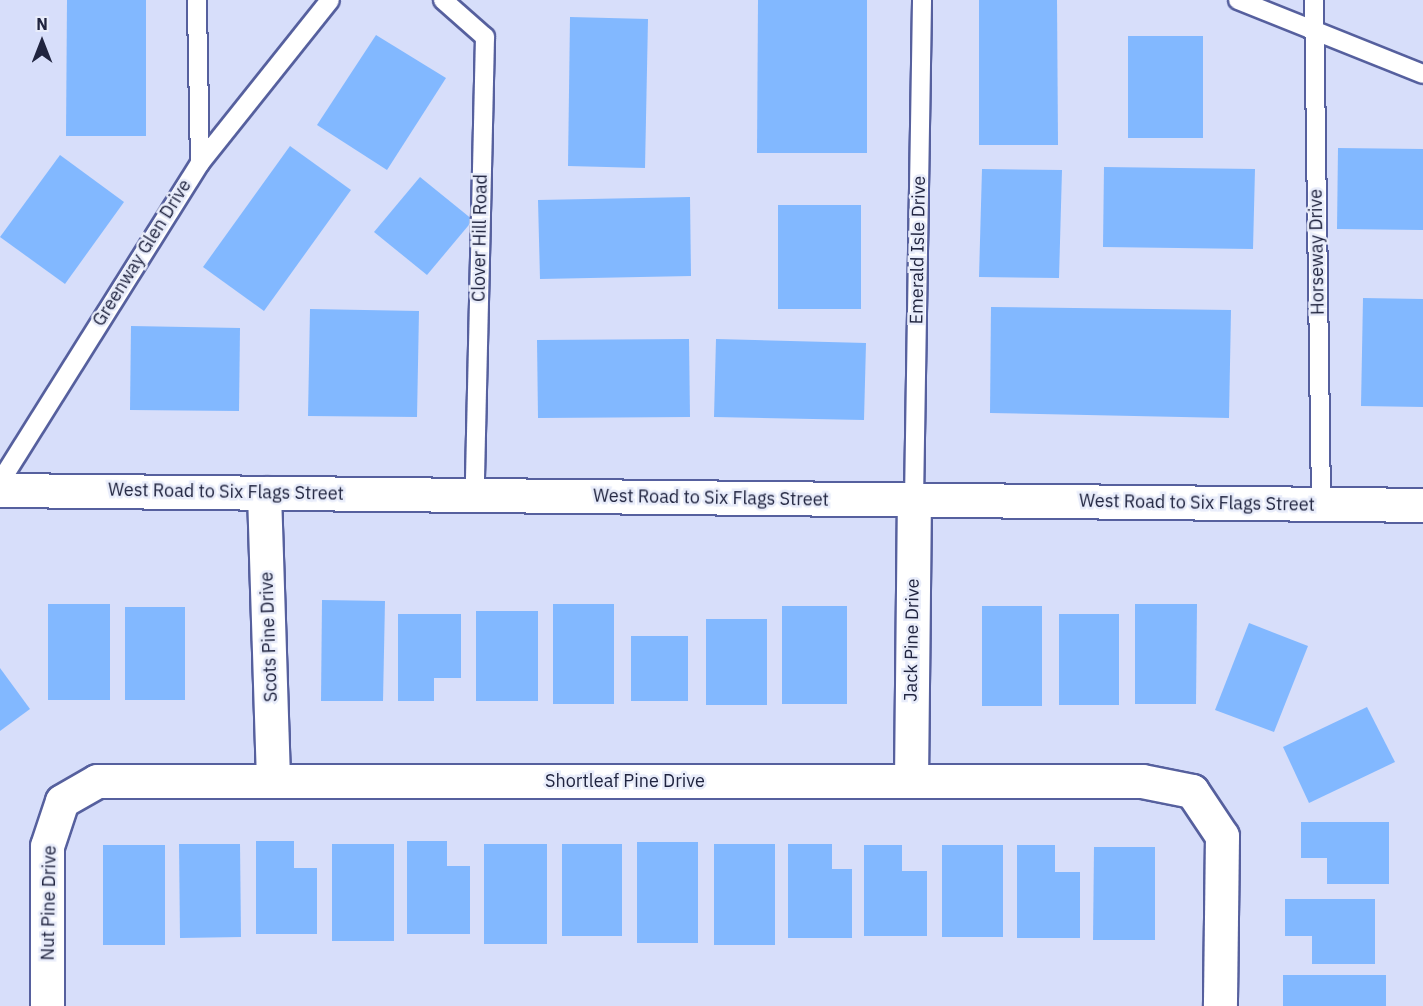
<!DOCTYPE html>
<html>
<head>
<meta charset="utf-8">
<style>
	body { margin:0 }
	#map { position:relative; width:1423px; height:1006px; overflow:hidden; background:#d7defa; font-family:"IBM Plex Sans",sans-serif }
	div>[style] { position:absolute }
	.building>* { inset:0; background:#82b8ff }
	.roads { filter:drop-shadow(2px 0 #56609e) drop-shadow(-2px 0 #56609e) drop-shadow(0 2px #56609e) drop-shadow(0 -2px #56609e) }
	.service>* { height:18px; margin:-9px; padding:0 9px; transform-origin:9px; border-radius:9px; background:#fff }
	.minor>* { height:33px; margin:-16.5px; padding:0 16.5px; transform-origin:16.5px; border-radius:16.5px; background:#fff }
	.tertiary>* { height:33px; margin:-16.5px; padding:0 16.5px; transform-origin:16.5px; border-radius:16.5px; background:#fff }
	span { translate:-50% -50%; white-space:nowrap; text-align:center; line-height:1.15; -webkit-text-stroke:5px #e8ecfa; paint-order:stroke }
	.street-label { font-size:18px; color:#20243f }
	.north { position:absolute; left:12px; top:12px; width:60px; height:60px; -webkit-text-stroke:4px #e8ecfa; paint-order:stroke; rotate:0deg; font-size:16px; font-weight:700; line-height:24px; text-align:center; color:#20243f }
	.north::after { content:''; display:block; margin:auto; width:21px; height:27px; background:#20243f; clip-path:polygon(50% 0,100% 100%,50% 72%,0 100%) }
</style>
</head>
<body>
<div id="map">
	<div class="building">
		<div style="clip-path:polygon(67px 0,146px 0,146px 136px,66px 136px)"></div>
		<div style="clip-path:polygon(758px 0,867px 0,867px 153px,757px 153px)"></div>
		<div style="clip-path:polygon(979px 0,1057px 0,1058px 145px,979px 145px)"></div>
		<div style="clip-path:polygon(570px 17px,648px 19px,645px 168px,568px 166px)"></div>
		<div style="clip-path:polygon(376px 35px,446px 78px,387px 170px,317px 125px)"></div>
		<div style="clip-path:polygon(1128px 36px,1203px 36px,1203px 138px,1128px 138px)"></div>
		<div style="clip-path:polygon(290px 146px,351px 190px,264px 311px,203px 267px)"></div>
		<div style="clip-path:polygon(1338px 148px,1423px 149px,1423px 230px,1337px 229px)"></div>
		<div style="clip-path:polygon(60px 155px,124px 202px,65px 284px,0 237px)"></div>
		<div style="clip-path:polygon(1104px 167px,1255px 169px,1253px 249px,1103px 247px)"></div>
		<div style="clip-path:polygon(982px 169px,1062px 170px,1059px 278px,979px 277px)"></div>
		<div style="clip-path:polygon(420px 177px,473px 220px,427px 275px,374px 232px)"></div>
		<div style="clip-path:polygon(690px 197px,691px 276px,540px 279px,538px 200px)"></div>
		<div style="clip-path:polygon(778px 205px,861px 205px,861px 309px,778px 309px)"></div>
		<div style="clip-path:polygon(1363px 298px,1423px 299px,1423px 407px,1361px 406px)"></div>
		<div style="clip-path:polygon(991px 307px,1231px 310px,1229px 418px,990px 413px)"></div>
		<div style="clip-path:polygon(310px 309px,419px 311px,417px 417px,308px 416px)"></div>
		<div style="clip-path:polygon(131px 326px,240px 328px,239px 411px,130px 410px)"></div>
		<div style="clip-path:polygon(689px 339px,690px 417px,538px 418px,537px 340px)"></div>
		<div style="clip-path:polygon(716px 339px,866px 343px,864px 420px,714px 417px)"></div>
		<div style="clip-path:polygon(322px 600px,385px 601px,383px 701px,321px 701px)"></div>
		<div style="clip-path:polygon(48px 604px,110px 604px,110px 700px,48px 700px)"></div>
		<div style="clip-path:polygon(553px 604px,614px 604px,614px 704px,553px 704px)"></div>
		<div style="clip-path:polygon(1135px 604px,1197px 604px,1196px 704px,1135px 704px)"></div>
		<div style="clip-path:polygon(782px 606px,847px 606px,847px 704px,782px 704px)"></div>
		<div style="clip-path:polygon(982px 606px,1042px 606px,1042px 706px,982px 706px)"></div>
		<div style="clip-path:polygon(125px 607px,185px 607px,185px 700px,125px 700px)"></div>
		<div style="clip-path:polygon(476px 611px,538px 611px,538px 701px,476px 701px)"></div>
		<div style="clip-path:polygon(398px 614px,461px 614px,461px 678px,434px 678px,434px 701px,398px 701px)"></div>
		<div style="clip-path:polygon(1059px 614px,1119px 614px,1119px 705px,1059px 705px)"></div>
		<div style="clip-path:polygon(706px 619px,767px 619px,767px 705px,706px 705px)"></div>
		<div style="clip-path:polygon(1249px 623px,1308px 646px,1274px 732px,1215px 710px)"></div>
		<div style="clip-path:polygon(631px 636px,688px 636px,688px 701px,631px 701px)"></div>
		<div style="clip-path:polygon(0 668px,30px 709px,0 731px)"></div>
		<div style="clip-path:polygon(1367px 707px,1395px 762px,1309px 803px,1283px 747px)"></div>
		<div style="clip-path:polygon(1301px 822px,1389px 822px,1389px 884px,1327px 884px,1327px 858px,1301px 858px)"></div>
		<div style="clip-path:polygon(256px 841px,294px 841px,294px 868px,317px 868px,317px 934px,256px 934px)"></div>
		<div style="clip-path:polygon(407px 841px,447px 841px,447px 866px,470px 866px,470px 934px,407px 934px)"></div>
		<div style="clip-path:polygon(637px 842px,698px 842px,698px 943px,637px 943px)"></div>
		<div style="clip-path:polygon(179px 844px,240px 844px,241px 937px,180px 938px)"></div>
		<div style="clip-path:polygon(332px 844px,394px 844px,394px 941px,332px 941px)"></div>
		<div style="clip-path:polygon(484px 844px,547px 844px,547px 944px,484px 944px)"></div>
		<div style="clip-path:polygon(562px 844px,622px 844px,622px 936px,562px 936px)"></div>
		<div style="clip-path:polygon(714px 844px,775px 844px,775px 945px,714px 945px)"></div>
		<div style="clip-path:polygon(788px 844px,832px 844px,832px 869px,852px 869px,852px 938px,788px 938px)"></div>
		<div style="clip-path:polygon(103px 845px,165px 845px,165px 945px,103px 945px)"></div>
		<div style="clip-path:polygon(864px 845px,902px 845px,902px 871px,927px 871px,927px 936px,864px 936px)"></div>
		<div style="clip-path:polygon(942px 845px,1003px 845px,1003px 937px,942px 937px)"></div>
		<div style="clip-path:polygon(1017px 845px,1055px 845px,1055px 872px,1080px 872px,1080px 938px,1017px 938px)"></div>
		<div style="clip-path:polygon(1094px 847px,1155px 847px,1155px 940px,1093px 940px)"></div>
		<div style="clip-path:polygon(1285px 899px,1375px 899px,1375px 964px,1312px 964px,1312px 936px,1285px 936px)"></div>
		<div style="clip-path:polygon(1283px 975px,1386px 975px,1386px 1006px,1283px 1006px)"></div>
	</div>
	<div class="roads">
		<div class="service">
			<div style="left:443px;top:0;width:56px;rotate:41.4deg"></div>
			<div style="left:485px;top:37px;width:458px;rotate:91.3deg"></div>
			<div style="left:1238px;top:0;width:199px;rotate:21.8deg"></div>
			<div style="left:1314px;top:0;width:504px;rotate:89.2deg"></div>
			<div style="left:200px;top:163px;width:208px;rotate:-51.4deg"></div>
			<div style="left:0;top:482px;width:377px;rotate:-57.9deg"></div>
			<div style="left:200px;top:163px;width:163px;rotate:-91.1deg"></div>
			<div style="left:914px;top:500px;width:500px;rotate:-89.08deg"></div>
		</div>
		<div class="minor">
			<div style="left:264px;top:493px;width:288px;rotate:88.2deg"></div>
			<div style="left:911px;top:781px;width:281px;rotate:-89.4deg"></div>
			<div style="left:47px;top:1006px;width:160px;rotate:-90deg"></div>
			<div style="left:47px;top:846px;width:47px;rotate:-71.6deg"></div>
			<div style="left:62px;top:801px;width:40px;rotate:-29.7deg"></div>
			<div style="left:97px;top:781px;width:1045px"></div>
			<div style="left:1142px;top:781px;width:51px;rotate:11.3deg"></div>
			<div style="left:1192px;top:791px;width:54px;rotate:56.3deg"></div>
			<div style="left:1222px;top:836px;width:170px;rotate:90.7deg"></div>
		</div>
		<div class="tertiary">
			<div style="left:0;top:490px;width:1423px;rotate:0.6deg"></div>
		</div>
	</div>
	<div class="street-label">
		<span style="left:480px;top:238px;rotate:-89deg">Clover Hill Road</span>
		<span style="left:918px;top:250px;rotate:-89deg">Emerald Isle Drive</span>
		<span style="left:1317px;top:252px;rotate:-91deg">Horseway Drive</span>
		<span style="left:142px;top:253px;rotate:-58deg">Greenway Glen Drive</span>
		<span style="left:226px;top:492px;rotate:1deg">West Road to Six Flags Street</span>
		<span style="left:711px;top:498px;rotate:1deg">West Road to Six Flags Street</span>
		<span style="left:1197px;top:503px;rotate:1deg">West Road to Six Flags Street</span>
		<span style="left:269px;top:637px;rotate:-92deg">Scots Pine Drive</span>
		<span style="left:912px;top:640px;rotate:-89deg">Jack Pine Drive</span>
		<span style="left:625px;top:781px">Shortleaf Pine Drive</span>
		<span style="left:49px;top:903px;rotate:-89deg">Nut Pine Drive</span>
	</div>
	<div class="north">N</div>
</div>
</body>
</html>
